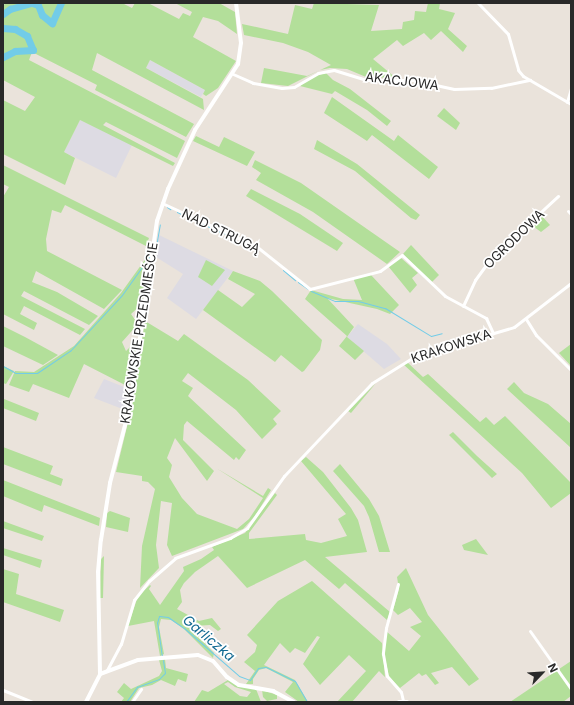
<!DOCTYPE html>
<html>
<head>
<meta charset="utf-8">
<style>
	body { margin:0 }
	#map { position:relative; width:574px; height:705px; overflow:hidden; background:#eae3db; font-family:Inter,sans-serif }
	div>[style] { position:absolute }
	.industrial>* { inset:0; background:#dddbe3 }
	.green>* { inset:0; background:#b3df9a }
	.stream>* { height:1px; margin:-0.5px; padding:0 0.5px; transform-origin:0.5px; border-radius:0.5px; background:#72cce8 }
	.river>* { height:7px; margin:-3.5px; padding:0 3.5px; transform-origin:3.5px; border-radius:3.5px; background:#72cce8 }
	.street>* { height:3px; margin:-1.5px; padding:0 1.5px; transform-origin:1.5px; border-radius:1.5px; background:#fff }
	.secondary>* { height:4px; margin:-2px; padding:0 2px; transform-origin:2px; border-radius:2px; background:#fff }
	span { translate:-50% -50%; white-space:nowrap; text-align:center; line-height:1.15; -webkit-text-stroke:3.5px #fff; paint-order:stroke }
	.street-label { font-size:13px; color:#292929 }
	.water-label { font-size:14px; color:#136a92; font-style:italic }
	.frame { position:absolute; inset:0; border:4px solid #292929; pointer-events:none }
	.north { position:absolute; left:522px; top:653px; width:40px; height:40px; -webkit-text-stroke:3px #fff; paint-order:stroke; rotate:65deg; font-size:11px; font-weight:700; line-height:16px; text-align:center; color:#292929 }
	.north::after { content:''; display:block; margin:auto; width:14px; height:18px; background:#292929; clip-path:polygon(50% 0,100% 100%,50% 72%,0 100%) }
</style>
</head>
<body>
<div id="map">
	<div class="industrial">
		<div style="clip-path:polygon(150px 60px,205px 90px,201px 97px,146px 68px)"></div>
		<div style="clip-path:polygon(80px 120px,132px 145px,116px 178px,64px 152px)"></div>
		<div style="clip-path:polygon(159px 235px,233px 271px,196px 319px,167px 298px,183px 274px,156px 257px)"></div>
		<div style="clip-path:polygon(358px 324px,387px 344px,401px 359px,384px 369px,347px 337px)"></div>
		<div style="clip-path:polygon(104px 379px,129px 389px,125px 410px,94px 398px)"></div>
	</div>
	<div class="green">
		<div style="clip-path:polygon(7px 3px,122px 3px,132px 8px,135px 3px,148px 3px,179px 19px,183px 13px,190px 16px,192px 12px,175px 3px,219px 3px,235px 12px,237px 34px,218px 21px,203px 17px,193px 37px,236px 61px,218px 88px,206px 96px,203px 94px,205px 90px,150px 60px,146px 68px,203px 99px,204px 110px,97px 53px,92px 70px,194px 124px,186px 137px,95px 90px,97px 85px,32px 52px,29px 60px,185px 141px,177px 158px,106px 122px,103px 125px,175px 163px,173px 166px,80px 120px,64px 152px,75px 158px,65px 185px,3px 154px,3px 100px,25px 111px,35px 97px,3px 80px,3px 5px)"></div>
		<div style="clip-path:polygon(314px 3px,379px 5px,371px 31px,402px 29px,403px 22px,414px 20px,415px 11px,426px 12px,428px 3px,440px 3px,439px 9px,455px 13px,448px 29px,467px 46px,463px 52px,441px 31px,431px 40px,424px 33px,403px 46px,397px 40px,373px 59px,396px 78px,366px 77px,347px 69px,330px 68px,320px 70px,288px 86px,261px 83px,264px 68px,307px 76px,331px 65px,308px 52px,283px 43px,244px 35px,242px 24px,288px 34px,295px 5px,312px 9px)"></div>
		<div style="clip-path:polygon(326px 73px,333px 80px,350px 89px,391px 121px,387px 126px,367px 110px,335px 91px,332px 94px,300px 86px,311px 77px)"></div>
		<div style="clip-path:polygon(332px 97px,394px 141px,398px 135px,438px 167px,429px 179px,372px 135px,367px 141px,324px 113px)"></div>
		<div style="clip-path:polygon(444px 108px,460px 123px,456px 130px,437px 116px)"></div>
		<div style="clip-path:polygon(196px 136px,219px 147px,224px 137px,255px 152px,247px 166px,193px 141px)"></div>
		<div style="clip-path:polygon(317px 140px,357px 164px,420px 215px,416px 220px,411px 218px,355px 171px,314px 149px)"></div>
		<div style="clip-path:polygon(255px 160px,301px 183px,400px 252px,387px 264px,313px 212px,256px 180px,261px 173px,252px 167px)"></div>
		<div style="clip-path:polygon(3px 165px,149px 238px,146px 246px,65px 205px,61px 213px,52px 210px,46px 239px,47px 251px,122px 290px,104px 309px,36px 271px,32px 282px,57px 292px,98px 316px,89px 325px,24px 291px,21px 296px,85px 329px,80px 335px,24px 306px,20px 314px,37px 323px,34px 330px,3px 314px,3px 197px,9px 187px,3px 184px)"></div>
		<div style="clip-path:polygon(251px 189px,300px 214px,343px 243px,337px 251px,246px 196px)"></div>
		<div style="clip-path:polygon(541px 215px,550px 225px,541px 232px,530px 224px)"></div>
		<div style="clip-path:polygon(411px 245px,439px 275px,431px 283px,403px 254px)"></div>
		<div style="clip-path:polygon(149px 254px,142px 304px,131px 314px,138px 324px,122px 342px,126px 351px,137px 340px,129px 387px,84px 364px,69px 398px,33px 384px,29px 392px,9px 385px,15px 371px,34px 372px,74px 346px,121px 293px)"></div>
		<div style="clip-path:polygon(400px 257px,418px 273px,412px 278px,417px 285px,410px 293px,388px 266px)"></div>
		<div style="clip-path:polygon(206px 260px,225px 270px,212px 286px,198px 277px)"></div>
		<div style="clip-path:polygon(233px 271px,260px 281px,272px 291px,322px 340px,320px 350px,304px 371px,302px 372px,281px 355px,275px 362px,203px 310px,218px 290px,242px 307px,255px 294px,228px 279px)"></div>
		<div style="clip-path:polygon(371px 275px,399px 305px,390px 314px,377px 309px,327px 298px,354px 327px,347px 337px,364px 351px,355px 360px,339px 346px,347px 336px,305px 299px,311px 290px,343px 299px,362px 300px,353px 278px)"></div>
		<div style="clip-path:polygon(145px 321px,178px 341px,184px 334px,248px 380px,281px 411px,273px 419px,277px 424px,262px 439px,236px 410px,188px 373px,182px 381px,193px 388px,188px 396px,246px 450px,239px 460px,236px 457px,234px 460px,187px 421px,184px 425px,183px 440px,214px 471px,207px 481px,175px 438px,167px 458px,172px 465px,169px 477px,182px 498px,197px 514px,237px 529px,249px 519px,263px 498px,216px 468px,263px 496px,268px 488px,271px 490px,255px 516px,243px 529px,172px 556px,167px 545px,172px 503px,161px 501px,156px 545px,159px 568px,140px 588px,142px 546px,155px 489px,148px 482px,142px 481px,142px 476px,116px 472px,132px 406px)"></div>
		<div style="clip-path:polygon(3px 326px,25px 337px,58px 355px,43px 365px,3px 346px)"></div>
		<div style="clip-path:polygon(571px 344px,571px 366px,559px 353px)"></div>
		<div style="clip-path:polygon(407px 362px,423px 377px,428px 374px,480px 422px,486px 417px,494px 425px,505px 416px,571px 483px,571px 493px,551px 508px,522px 473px,403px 364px)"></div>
		<div style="clip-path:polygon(3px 366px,14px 371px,6px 384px,3px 383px)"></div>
		<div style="clip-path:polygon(514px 382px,524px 393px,548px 404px,571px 424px,571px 448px,507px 389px)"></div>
		<div style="clip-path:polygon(376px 383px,351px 413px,348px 411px)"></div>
		<div style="clip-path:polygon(4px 399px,39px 413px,36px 421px,3px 408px)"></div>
		<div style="clip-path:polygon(453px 432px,477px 456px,497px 474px,492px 478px,449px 435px)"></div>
		<div style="clip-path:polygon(3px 447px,53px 466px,50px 474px,63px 479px,61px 486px,3px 464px)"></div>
		<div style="clip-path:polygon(306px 457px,323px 472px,351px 508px,358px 520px,367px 552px,325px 557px,390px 612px,387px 620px,345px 583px,339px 589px,305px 560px,247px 588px,218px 556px,195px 572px,184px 583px,180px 590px,182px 602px,177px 609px,199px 621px,212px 618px,221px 629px,218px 631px,210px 625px,194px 626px,191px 629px,214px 653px,213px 658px,184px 629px,171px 620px,161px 619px,159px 627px,164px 654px,160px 656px,154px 621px,128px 626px,138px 596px,150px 585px,151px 586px,149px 589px,160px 605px,184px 571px,183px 567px,201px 559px,214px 550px,212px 547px,245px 533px,275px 493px,277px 495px,249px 533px,249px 539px,305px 534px,306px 540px,321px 543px,347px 536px,338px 519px,346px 514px,301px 461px)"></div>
		<div style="clip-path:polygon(340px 464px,369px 499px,379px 516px,390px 552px,379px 552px,369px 517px,364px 506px,333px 471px)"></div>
		<div style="clip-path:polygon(3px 480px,100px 518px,99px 526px,44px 505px,42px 512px,3px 496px)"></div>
		<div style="clip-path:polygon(110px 511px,130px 518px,128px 532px,106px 527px,107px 513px)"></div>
		<div style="clip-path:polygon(3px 521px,44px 536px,42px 541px,3px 528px)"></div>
		<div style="clip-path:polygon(476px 539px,488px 555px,464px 550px,462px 545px)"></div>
		<div style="clip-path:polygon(3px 548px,42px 560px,40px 568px,3px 555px)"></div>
		<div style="clip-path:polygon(104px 556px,103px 598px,100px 598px,101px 559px)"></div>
		<div style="clip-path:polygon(406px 568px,428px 615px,479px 679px,469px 686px,452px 667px,431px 673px,439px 683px,435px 685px,426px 674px,422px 676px,419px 673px,400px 688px,389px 677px,384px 653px,386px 631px,409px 651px,421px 636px,410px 627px,422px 622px,410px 608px,398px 615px,393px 610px,399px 589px,397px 577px)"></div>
		<div style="clip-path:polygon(3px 569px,19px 574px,16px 594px,64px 610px,60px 622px,3px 602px)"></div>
		<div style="clip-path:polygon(312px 581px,382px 643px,385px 677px,379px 671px,352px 702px,337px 702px,366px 671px,349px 655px,320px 685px,303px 664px,320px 637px,317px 636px,305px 653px,295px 648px,290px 653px,280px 643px,264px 665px,295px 680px,308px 702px,299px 702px,285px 692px,293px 682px,266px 668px,259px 670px,253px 679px,253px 684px,246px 684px,255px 671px,244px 662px,255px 652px,257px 645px,247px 635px,278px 601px)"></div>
		<div style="clip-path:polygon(165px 659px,166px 668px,188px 674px,186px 682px,178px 679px,175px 686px,161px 680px,152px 685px,139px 688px,130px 702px,121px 702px,124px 698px,117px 692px,124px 683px,131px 689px,159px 676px,162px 671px,159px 660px)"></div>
		<div style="clip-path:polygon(571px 661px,571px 696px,563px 702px,510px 702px)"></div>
		<div style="clip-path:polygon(evenodd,228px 680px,256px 689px,261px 702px,194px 702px,202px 690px,208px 692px,228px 680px,228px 682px,235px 687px,251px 692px,247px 697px,240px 696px,224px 684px,228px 682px)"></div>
		<div style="clip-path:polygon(262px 690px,277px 695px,277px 699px,267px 701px,263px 697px)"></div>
	</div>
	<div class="stream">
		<div style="left:167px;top:207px;width:4px;rotate:34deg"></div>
		<div style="left:177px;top:212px;width:38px;rotate:25deg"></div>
		<div style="left:218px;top:231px;width:12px;rotate:20deg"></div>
		<div style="left:252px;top:246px;width:6px;rotate:31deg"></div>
		<div style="left:155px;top:252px;width:28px;rotate:-80deg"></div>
		<div style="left:154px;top:257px;width:1px;rotate:-45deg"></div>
		<div style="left:283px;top:270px;width:16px;rotate:40deg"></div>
		<div style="left:298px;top:282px;width:12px;rotate:35deg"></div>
		<div style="left:311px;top:291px;width:26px;rotate:23deg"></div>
		<div style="left:335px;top:301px;width:23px"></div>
		<div style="left:358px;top:301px;width:28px;rotate:15deg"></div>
		<div style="left:385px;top:308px;width:54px;rotate:31.3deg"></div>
		<div style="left:431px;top:336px;width:11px;rotate:-15deg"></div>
		<div style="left:3px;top:366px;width:13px;rotate:29deg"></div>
		<div style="left:15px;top:373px;width:22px"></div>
		<div style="left:37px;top:373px;width:40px;rotate:-34deg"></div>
		<div style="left:70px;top:351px;width:76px;rotate:-47.1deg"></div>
		<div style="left:122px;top:295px;width:47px;rotate:-54.6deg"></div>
		<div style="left:162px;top:657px;width:34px;rotate:-98deg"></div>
		<div style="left:157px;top:623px;width:7px;rotate:-74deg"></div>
		<div style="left:159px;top:616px;width:9px;rotate:6deg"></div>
		<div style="left:168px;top:617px;width:19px;rotate:35deg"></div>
		<div style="left:184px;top:628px;width:73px;rotate:41.1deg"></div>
		<div style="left:239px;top:676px;width:12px;rotate:20deg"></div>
		<div style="left:250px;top:680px;width:14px;rotate:-56deg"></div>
		<div style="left:258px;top:668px;width:8px;rotate:-7deg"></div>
		<div style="left:266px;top:667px;width:32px;rotate:26deg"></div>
		<div style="left:295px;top:681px;width:24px;rotate:60deg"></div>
		<div style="left:126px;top:702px;width:19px;rotate:-54deg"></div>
		<div style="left:137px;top:687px;width:23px;rotate:-20deg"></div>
		<div style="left:159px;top:679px;width:8px;rotate:-45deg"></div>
		<div style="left:165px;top:673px;width:13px;rotate:-99deg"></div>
	</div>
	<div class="river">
		<div style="left:32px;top:3px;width:6px;rotate:18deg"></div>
		<div style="left:38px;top:5px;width:11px;rotate:68deg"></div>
		<div style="left:42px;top:15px;width:13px;rotate:39deg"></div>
		<div style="left:52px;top:23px;width:22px;rotate:-66deg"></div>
		<div style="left:3px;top:14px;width:9px;rotate:-36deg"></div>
		<div style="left:10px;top:9px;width:22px;rotate:-16deg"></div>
		<div style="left:3px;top:28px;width:12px;rotate:5deg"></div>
		<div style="left:15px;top:29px;width:14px;rotate:30deg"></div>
		<div style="left:27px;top:36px;width:15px;rotate:67deg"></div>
		<div style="left:33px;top:50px;width:18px;rotate:177deg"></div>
		<div style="left:15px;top:51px;width:13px;rotate:153deg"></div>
	</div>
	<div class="street">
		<div style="left:478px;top:3px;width:43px;rotate:45.9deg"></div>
		<div style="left:508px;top:34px;width:37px;rotate:74deg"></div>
		<div style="left:518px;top:70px;width:8px;rotate:50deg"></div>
		<div style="left:523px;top:76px;width:56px;rotate:30.3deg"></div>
		<div style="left:233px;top:74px;width:22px;rotate:24deg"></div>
		<div style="left:253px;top:83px;width:29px;rotate:10deg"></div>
		<div style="left:282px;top:88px;width:12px;rotate:-5deg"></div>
		<div style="left:294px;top:87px;width:28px;rotate:-30deg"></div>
		<div style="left:318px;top:73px;width:16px;rotate:-11deg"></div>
		<div style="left:334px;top:70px;width:34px;rotate:17deg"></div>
		<div style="left:367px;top:80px;width:46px"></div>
		<div style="left:413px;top:80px;width:42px;rotate:12.4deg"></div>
		<div style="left:454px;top:89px;width:37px;rotate:-2deg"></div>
		<div style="left:491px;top:88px;width:40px;rotate:-12deg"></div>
		<div style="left:567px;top:102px;width:15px;rotate:-74deg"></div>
		<div style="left:162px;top:203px;width:103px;rotate:24.6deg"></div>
		<div style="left:256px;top:246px;width:69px;rotate:38.5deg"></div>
		<div style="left:310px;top:289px;width:72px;rotate:-14.4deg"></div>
		<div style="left:380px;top:271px;width:27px;rotate:-36deg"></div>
		<div style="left:402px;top:255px;width:59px;rotate:43.6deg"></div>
		<div style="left:445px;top:296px;width:47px;rotate:28.2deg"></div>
		<div style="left:486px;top:318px;width:17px;rotate:65deg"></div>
		<div style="left:568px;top:211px;width:4px;rotate:45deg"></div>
		<div style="left:463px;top:306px;width:29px;rotate:-65deg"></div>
		<div style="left:475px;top:280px;width:29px;rotate:-54deg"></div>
		<div style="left:492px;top:257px;width:90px;rotate:-42.7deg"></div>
		<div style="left:526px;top:319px;width:19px;rotate:58deg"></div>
		<div style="left:536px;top:335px;width:49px;rotate:45deg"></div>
		<div style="left:398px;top:584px;width:46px;rotate:105.3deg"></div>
		<div style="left:386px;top:628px;width:26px;rotate:97deg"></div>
		<div style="left:383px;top:654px;width:22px;rotate:80deg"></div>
		<div style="left:387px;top:676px;width:21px;rotate:49deg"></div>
		<div style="left:401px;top:692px;width:9px;rotate:77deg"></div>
		<div style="left:530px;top:631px;width:71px;rotate:54.7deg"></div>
		<div style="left:107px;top:670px;width:30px;rotate:-62deg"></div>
		<div style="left:121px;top:644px;width:46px;rotate:-73.5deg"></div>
		<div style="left:134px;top:600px;width:24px;rotate:-52deg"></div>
		<div style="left:149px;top:581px;width:35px;rotate:-41deg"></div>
		<div style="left:175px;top:558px;width:59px;rotate:-20deg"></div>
		<div style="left:230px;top:538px;width:20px;rotate:-30deg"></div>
		<div style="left:247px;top:528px;width:64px;rotate:-54.6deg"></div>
		<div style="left:284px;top:476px;width:128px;rotate:-46.6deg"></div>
		<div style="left:372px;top:383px;width:51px;rotate:-32.1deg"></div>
		<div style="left:415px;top:356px;width:103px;rotate:-16.3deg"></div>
		<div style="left:514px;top:327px;width:72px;rotate:-37.7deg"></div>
		<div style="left:3px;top:690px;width:31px;rotate:22deg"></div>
		<div style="left:132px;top:702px;width:16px;rotate:-55deg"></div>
	</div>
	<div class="secondary">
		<div style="left:100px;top:674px;width:40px;rotate:-20.2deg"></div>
		<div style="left:138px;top:660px;width:60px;rotate:-4.8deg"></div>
		<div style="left:198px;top:655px;width:16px;rotate:22deg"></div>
		<div style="left:213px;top:661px;width:21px;rotate:49deg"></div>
		<div style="left:227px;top:677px;width:14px;rotate:34deg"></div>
		<div style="left:239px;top:685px;width:35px;rotate:10deg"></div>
		<div style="left:273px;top:691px;width:24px;rotate:28deg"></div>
		<div style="left:86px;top:702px;width:31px;rotate:-63deg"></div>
		<div style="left:100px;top:674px;width:102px;rotate:-91.1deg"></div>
		<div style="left:98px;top:572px;width:32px;rotate:-85deg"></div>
		<div style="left:101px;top:540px;width:58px;rotate:-81deg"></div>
		<div style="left:110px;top:483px;width:80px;rotate:-75.4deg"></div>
		<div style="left:130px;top:406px;width:187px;rotate:-81.7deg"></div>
		<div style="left:157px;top:221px;width:34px;rotate:-71deg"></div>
		<div style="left:168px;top:189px;width:65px;rotate:-65.4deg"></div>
		<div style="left:195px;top:130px;width:79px;rotate:-56.9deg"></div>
		<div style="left:238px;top:64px;width:21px;rotate:-82deg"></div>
		<div style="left:241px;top:43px;width:40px;rotate:-97.1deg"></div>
		<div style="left:399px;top:702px;width:8px"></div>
	</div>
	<div class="street-label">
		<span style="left:402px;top:81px;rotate:7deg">AKACJOWA</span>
		<span style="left:221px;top:231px;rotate:26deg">NAD STRUGĄ</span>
		<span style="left:514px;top:239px;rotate:-44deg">OGRODOWA</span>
		<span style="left:139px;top:333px;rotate:-81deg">KRAKOWSKIE PRZEDMIEŚCIE</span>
		<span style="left:451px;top:346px;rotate:-18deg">KRAKOWSKA</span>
	</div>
	<div class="water-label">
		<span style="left:209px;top:638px;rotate:40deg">Garliczka</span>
	</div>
	<div class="frame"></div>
	<div class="north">N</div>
</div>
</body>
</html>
